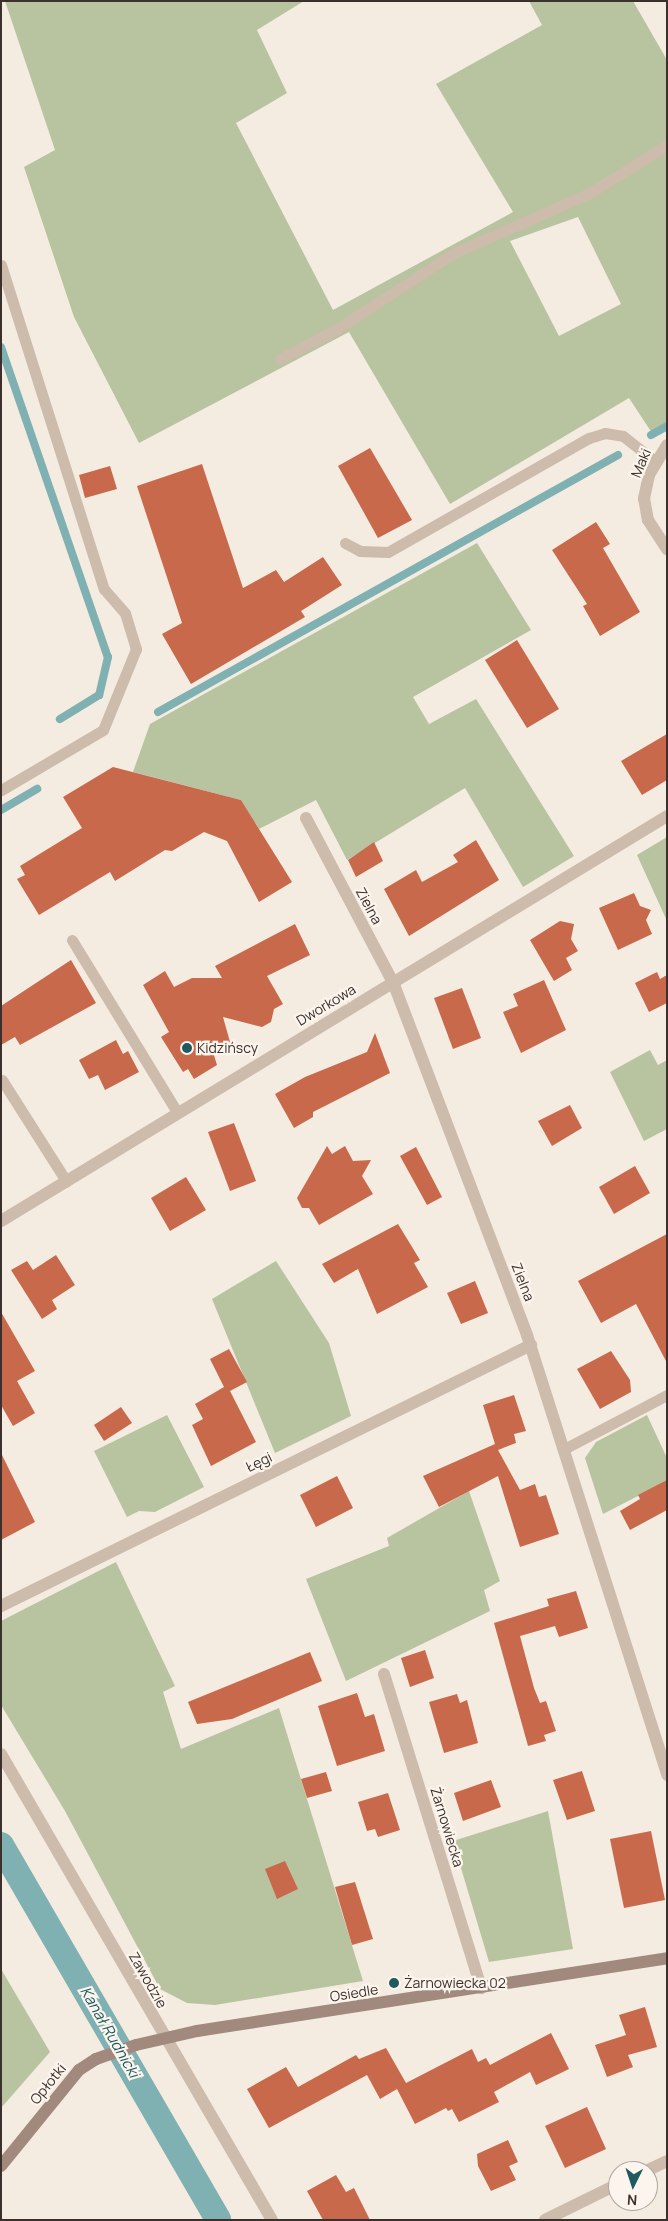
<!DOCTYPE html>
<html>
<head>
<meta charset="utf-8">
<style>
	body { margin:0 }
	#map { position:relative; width:668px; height:2221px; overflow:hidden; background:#f4ebe1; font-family:Manrope,sans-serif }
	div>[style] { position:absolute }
	.green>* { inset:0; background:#b8c4a0 }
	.stream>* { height:8px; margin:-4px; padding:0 4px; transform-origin:4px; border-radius:4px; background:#7fb0b2 }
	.canal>* { height:26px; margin:-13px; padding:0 13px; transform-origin:13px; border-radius:13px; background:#7fb0b2 }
	.building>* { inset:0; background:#c8694b }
	.lane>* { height:11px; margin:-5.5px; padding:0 5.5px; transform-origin:5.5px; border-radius:5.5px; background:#cdbbac }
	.street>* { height:12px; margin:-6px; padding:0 6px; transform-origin:6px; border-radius:6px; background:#cdbbac }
	.secondary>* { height:12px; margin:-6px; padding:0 6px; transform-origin:6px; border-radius:6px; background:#a18a7d }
	.dots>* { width:14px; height:14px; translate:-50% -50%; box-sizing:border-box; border:2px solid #fbf5ee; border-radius:50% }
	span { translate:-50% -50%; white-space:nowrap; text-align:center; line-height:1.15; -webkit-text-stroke:4.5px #fbf5ee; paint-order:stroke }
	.street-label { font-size:14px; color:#3b302b }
	.poi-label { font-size:14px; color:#3b302b }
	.left { translate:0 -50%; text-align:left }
	.water-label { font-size:15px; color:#1f5a5e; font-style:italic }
	.frame { position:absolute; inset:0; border:2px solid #3b302b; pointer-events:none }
	.north { position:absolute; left:608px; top:2161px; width:50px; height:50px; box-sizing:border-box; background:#fbf5ee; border:1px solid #aea6a0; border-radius:50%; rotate:184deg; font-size:14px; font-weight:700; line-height:20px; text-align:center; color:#3b302b }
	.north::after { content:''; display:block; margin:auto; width:18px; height:22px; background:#1f5a5e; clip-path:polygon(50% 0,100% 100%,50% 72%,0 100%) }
</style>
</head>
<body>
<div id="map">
	<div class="green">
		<div style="clip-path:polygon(evenodd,5px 1px,304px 1px,257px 30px,287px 93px,236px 123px,333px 310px,513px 212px,436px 84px,542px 25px,529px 1px,633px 1px,667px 60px,667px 424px,652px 433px,629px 398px,450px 504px,349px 332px,139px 443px,74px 317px,24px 167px,55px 150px,5px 1px,578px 217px,621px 304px,559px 336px,510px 241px,578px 217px)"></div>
		<div style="clip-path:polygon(477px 543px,531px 630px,413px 697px,429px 724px,476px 699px,574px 856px,523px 887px,465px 788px,347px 860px,316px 800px,259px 829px,241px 800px,133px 772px,150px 724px)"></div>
		<div style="clip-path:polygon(667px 837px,667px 921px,637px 855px)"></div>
		<div style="clip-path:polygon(650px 1050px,658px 1065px,667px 1060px,667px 1129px,644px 1141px,610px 1072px)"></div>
		<div style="clip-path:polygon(276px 1261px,329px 1343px,351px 1416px,275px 1453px,212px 1299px)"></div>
		<div style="clip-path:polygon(167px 1415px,204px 1487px,155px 1512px,139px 1511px,127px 1517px,94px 1451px)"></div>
		<div style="clip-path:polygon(647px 1415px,667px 1458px,667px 1481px,603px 1514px,585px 1458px,596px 1442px)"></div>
		<div style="clip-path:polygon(469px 1491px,500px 1581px,484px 1590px,490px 1611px,346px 1681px,306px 1579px,389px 1546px,387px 1538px)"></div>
		<div style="clip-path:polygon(116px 1562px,175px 1686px,163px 1692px,181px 1749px,279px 1708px,363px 1981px,215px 2005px,187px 2003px,160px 1989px,65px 1811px,1px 1705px,1px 1621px)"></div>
		<div style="clip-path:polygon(548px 1811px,573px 1949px,489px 1962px,453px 1841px)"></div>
		<div style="clip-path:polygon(1px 1969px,50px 2052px,1px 2108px)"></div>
	</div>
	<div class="stream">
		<div style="left:1px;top:347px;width:328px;rotate:71deg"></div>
		<div style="left:108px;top:657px;width:39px;rotate:103deg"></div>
		<div style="left:99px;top:695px;width:46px;rotate:148.4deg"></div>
		<div style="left:651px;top:435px;width:18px;rotate:-29deg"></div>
		<div style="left:158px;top:712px;width:527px;rotate:-29.19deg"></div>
		<div style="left:1px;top:810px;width:42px;rotate:-30.3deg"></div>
	</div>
	<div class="canal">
		<div style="left:1px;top:1845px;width:433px;rotate:59.9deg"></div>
	</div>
	<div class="building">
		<div style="clip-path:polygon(370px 448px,412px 520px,378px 538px,338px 466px)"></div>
		<div style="clip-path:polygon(202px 464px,243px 588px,276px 570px,284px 582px,323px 557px,342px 585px,301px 611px,305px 617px,191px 684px,162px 634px,182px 623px,137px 486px)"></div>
		<div style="clip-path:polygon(110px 466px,117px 489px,85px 498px,79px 475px)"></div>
		<div style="clip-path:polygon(596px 522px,610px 544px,603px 548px,640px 612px,600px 636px,583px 606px,587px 604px,552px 550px)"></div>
		<div style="clip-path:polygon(517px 640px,559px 709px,527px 728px,485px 660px)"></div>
		<div style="clip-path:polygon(667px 734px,667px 780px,642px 795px,621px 761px)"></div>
		<div style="clip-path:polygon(113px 767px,241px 800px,292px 882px,259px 902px,227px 841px,204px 832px,172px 851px,165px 850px,115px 881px,110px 872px,39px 915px,17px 879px,25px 875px,20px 866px,82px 828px,63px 797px)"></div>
		<div style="clip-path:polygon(476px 840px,499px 880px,409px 936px,384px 889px,416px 870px,422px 882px,458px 862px,453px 855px)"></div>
		<div style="clip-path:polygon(374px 842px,383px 861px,356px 877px,348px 860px)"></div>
		<div style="clip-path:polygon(634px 893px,640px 906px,651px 910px,646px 920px,652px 934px,618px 950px,599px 908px)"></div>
		<div style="clip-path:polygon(560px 921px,574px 924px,571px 939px,578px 951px,566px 958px,572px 970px,554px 981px,530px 940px)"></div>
		<div style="clip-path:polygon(295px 924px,310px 955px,267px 976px,283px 1004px,274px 1009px,271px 1022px,262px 1027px,223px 1017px,230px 1042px,213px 1052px,217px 1065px,194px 1079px,188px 1069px,183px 1072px,161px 1037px,169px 1032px,143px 985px,165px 971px,174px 987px,192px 978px,222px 978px,215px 966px)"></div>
		<div style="clip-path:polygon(71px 960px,96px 1003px,20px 1045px,15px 1037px,1px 1045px,1px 1006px)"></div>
		<div style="clip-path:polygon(657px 972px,660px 979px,667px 975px,667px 1003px,649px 1012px,635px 983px)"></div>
		<div style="clip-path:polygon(544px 980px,566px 1030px,521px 1053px,503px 1012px,518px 1006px,513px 994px)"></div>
		<div style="clip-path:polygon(462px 988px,481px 1038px,453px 1049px,434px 998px)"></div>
		<div style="clip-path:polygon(375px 1033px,390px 1073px,313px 1112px,313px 1117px,294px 1128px,275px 1094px,305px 1077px,367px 1052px)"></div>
		<div style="clip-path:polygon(116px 1040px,123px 1054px,128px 1051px,139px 1072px,105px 1090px,98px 1075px,89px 1079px,79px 1060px)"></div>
		<div style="clip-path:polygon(570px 1105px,582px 1128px,552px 1146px,538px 1121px)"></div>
		<div style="clip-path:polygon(234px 1123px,256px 1181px,230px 1191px,208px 1132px)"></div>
		<div style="clip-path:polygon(327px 1146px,332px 1154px,345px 1146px,353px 1161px,371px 1160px,362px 1176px,373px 1194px,319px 1225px,309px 1208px,302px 1208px,297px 1198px)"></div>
		<div style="clip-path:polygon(416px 1147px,442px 1197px,427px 1205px,400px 1156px)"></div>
		<div style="clip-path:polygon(635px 1166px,650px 1193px,614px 1214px,599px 1187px)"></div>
		<div style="clip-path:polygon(186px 1177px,206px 1210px,170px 1231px,151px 1198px)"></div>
		<div style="clip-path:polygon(398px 1224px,420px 1260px,414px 1263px,428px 1287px,377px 1314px,358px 1269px,334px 1283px,322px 1264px)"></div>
		<div style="clip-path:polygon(667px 1234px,667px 1363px,636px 1304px,601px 1323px,578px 1281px)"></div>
		<div style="clip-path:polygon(56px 1255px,75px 1285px,52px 1300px,57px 1309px,42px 1319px,11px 1270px,27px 1261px,33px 1270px)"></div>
		<div style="clip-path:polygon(475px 1281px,488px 1313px,461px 1324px,447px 1293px)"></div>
		<div style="clip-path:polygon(1px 1312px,35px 1371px,17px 1381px,35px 1413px,13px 1426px,1px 1405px)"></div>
		<div style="clip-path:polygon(229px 1349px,247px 1382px,230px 1391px,256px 1442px,211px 1466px,192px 1425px,203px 1419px,195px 1404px,224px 1387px,210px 1359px)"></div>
		<div style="clip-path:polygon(611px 1351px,630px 1380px,631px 1392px,600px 1409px,577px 1369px)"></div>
		<div style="clip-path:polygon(514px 1395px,526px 1431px,514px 1434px,516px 1443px,498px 1450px,520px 1490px,535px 1484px,539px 1497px,546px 1495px,559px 1534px,520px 1547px,498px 1476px,439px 1507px,423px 1476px,495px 1444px,483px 1405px)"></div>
		<div style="clip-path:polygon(121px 1407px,132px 1423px,104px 1441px,94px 1425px)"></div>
		<div style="clip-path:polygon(1px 1453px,35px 1522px,1px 1540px)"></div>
		<div style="clip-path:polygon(337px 1476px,353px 1508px,316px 1527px,300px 1495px)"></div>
		<div style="clip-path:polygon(667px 1480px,667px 1510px,630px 1530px,620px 1511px,640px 1499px,638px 1495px)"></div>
		<div style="clip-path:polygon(576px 1591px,588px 1628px,559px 1637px,555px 1626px,520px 1636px,534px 1688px,540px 1703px,546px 1701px,556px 1731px,544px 1735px,546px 1741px,528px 1746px,494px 1623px,549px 1606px,547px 1599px)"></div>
		<div style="clip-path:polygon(425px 1650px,434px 1678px,410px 1687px,401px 1658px)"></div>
		<div style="clip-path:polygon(310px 1652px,322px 1681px,232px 1719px,197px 1724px,188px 1702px)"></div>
		<div style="clip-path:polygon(357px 1693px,365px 1717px,374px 1714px,385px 1751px,337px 1766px,318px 1706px)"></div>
		<div style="clip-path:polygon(457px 1694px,460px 1703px,467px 1700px,478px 1743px,444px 1753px,429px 1702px)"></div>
		<div style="clip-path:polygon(582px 1771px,595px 1811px,567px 1820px,553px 1780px)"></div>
		<div style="clip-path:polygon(326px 1772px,332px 1791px,307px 1798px,301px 1779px)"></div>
		<div style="clip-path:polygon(491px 1780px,501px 1807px,463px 1821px,454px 1793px)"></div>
		<div style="clip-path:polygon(388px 1793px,400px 1830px,378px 1837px,375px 1829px,367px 1831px,358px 1802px)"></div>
		<div style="clip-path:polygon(651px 1831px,665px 1900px,624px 1908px,610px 1839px)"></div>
		<div style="clip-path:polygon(285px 1861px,298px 1889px,277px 1899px,265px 1869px)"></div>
		<div style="clip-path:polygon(355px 1882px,373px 1939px,352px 1945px,335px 1887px)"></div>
		<div style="clip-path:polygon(645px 2007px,657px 2047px,628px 2055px,633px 2067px,607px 2077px,595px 2045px,626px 2035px,619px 2015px)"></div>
		<div style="clip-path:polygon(551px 2033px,569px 2069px,536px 2085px,530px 2072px,494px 2092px,499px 2102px,459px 2122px,452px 2109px,448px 2111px,446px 2108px,415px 2124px,397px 2089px,380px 2099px,367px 2075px,269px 2128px,247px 2089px,286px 2067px,298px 2087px,356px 2055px,359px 2059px,386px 2048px,406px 2083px,472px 2049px,478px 2062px,486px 2058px,490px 2065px)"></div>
		<div style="clip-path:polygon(587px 2107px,606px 2149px,565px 2168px,545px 2126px)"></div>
		<div style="clip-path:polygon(508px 2140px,518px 2162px,509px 2166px,516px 2180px,491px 2191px,478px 2166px,477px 2154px)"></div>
		<div style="clip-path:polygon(336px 2175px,346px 2192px,354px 2188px,370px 2220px,323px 2220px,307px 2191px)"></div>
	</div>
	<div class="lane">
		<div style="left:1px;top:265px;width:340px;rotate:72.4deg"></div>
		<div style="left:104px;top:589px;width:32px;rotate:49deg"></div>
		<div style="left:125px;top:613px;width:38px;rotate:73deg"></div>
		<div style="left:136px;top:649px;width:87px;rotate:112.2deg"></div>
		<div style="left:103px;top:730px;width:118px;rotate:149.5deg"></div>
		<div style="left:280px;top:359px;width:64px;rotate:-27.8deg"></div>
		<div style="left:337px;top:329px;width:140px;rotate:-33deg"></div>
		<div style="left:454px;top:253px;width:146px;rotate:-23.8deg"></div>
		<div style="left:588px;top:194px;width:93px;rotate:-31.8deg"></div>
		<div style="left:345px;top:543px;width:17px;rotate:28deg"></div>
		<div style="left:360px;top:551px;width:28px;rotate:2deg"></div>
		<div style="left:388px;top:552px;width:231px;rotate:-29.6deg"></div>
		<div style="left:589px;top:438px;width:17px;rotate:-17deg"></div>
		<div style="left:605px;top:433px;width:18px;rotate:9deg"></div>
		<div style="left:623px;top:436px;width:42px;rotate:38.2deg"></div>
		<div style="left:72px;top:940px;width:202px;rotate:58.6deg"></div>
		<div style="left:2px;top:1080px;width:120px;rotate:57.6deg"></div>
		<div style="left:564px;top:1449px;width:116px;rotate:-27.7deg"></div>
	</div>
	<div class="street">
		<div style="left:667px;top:445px;width:35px;rotate:121deg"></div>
		<div style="left:649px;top:475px;width:24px;rotate:102deg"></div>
		<div style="left:644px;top:498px;width:22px;rotate:80deg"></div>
		<div style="left:648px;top:520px;width:35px;rotate:57deg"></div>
		<div style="left:306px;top:818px;width:186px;rotate:62.1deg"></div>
		<div style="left:393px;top:982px;width:378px;rotate:69.2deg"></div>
		<div style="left:527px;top:1335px;width:462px;rotate:72.3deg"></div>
		<div style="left:1px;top:1221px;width:779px;rotate:-31.3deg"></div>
		<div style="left:1px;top:1606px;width:591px;rotate:-26.22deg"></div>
		<div style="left:384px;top:1674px;width:329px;rotate:72.8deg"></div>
		<div style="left:1px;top:1754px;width:539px;rotate:59.82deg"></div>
		<div style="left:646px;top:2171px;width:23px;rotate:-25deg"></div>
		<div style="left:545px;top:2220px;width:81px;rotate:-26.3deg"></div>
	</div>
	<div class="secondary">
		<div style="left:1px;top:2166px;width:124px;rotate:-50.9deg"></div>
		<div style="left:79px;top:2070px;width:20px;rotate:-33deg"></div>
		<div style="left:96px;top:2059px;width:42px;rotate:-19.3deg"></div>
		<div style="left:136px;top:2045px;width:63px;rotate:-12.9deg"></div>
		<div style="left:197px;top:2031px;width:476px;rotate:-8.8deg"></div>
	</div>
	<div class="dots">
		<div style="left:187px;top:1048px;background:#1f5a5e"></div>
		<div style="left:394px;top:1983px;background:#1f5a5e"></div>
	</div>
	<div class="street-label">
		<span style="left:641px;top:463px;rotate:-67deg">Maki</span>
		<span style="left:369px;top:906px;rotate:62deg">Zielna</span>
		<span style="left:326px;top:1005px;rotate:-31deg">Dworkowa</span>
		<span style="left:523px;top:1282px;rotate:69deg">Zielna</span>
		<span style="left:259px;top:1462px;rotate:-26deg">Łęgi</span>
		<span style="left:447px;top:1827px;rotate:73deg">Żarnowiecka</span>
		<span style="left:148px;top:1980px;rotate:60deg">Zawodzie</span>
		<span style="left:354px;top:1993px;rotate:-9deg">Osiedle</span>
		<span style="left:48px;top:2084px;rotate:-51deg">Opłotki</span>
	</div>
	<div class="poi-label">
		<span class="left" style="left:197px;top:1048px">Kidzińscy</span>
		<span class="left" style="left:404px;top:1983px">Żarnowiecka 02</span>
	</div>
	<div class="water-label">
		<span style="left:110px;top:2032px;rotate:60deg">Kanał Rudnicki</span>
	</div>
	<div class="frame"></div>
	<div class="north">N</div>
</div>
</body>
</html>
